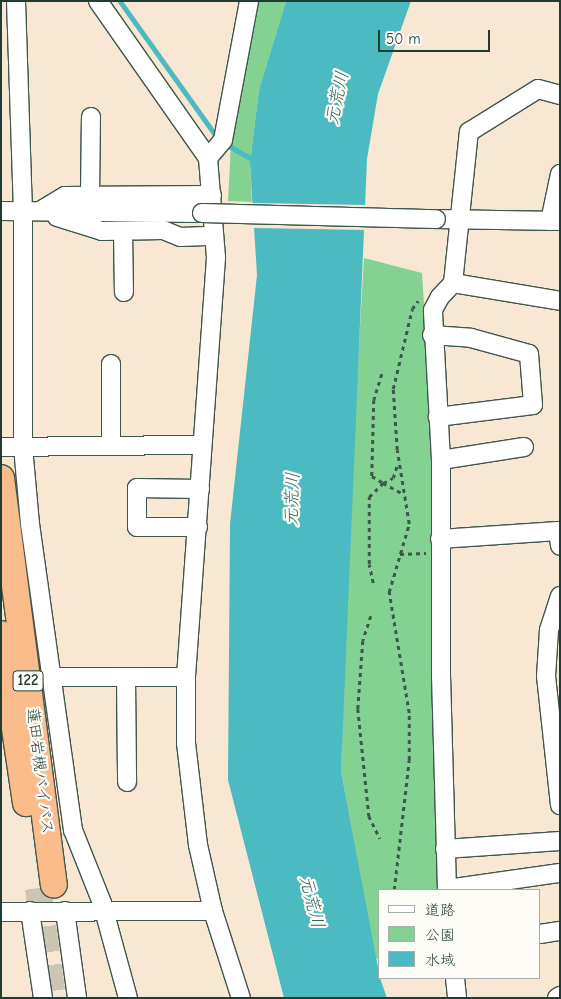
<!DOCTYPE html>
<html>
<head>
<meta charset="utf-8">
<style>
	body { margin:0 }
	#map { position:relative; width:561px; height:999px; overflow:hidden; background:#f7e7d3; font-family:"Comic Neue","Klee One",sans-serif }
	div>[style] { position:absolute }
	.green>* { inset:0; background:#83d291 }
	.water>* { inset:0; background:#4bbac1 }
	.pier>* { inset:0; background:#f7e7d3 }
	.stream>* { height:4.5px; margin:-2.25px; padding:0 2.25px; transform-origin:2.25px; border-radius:2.25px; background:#4bbac1 }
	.highway-tunnel>* { height:26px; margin-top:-13px; transform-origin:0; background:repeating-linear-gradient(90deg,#ccc5b3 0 26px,transparent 0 39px) }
	.path>* { height:2.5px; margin-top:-1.25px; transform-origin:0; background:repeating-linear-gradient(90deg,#3f564c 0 4px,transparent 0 8px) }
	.roads { filter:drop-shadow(1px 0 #3f564c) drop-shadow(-1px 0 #3f564c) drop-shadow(0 1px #3f564c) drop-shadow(0 -1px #3f564c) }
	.minor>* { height:18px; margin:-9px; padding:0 9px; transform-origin:9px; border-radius:9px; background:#fff }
	.highway>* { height:26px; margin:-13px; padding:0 13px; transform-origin:13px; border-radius:13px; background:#f9bc8a }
	.bridges { filter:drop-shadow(1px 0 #3f564c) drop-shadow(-1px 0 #3f564c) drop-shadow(0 1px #3f564c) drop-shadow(0 -1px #3f564c) }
	.minor-bridge>* { height:18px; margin:-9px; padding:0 9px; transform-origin:9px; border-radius:9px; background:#fff }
	span { translate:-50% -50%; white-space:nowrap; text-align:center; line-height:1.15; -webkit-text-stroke:4.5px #fdfcf7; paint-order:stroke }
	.shield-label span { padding:1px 4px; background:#fdfcf7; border:1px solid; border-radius:4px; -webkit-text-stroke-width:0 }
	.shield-label { font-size:15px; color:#1f3d34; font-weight:700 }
	.street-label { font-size:16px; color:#1f3d34 }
	.water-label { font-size:18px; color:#2c625e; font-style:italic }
	.frame { position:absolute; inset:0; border:2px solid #1f3d34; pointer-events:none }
	.legend { position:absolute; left:378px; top:889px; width:162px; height:90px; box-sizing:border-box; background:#fdfcf7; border:1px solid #a4b0a9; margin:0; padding:6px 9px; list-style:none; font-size:15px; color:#1f3d34 }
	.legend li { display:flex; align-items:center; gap:10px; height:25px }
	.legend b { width:25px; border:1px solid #a4b0a9 }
	.scale { position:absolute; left:378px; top:30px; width:112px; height:22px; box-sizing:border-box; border:2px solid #1f3d34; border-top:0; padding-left:6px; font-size:15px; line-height:18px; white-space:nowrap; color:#1f3d34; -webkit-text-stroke:4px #fdfcf7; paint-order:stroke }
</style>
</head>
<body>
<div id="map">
	<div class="green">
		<div style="clip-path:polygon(258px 1px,286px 1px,259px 90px,250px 163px,252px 202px,228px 201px,231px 143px)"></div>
		<div style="clip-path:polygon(364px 258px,422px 273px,435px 480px,441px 890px,380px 890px,380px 958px,376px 959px,341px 771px,348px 536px)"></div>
	</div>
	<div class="water">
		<div style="clip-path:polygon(286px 1px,411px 1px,378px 94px,367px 159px,341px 771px,380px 978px,387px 998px,284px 998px,228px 780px,230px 524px,257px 275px,250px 163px,259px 90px)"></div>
	</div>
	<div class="pier">
		<div style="clip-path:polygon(250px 203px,367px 205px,366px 230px,251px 228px)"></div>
	</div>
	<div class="stream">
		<div style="left:120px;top:1px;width:171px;rotate:54.5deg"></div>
		<div style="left:226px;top:144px;width:32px;rotate:30deg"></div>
	</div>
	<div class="highway-tunnel">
		<div style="left:38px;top:888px;width:111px;rotate:82.2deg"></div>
	</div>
	<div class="path">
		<div style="left:382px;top:374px;width:27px;rotate:107deg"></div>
		<div style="left:374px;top:400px;width:76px;rotate:91.5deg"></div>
		<div style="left:372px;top:476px;width:13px;rotate:32deg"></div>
		<div style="left:383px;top:483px;width:11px;rotate:-27deg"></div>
		<div style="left:393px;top:478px;width:16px;rotate:-72deg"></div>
		<div style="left:400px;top:554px;width:26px;rotate:-2deg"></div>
		<div style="left:373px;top:583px;width:19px;rotate:-102deg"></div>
		<div style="left:369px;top:564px;width:67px;rotate:-90deg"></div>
		<div style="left:369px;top:497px;width:20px;rotate:-45deg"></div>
		<div style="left:383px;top:483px;width:24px;rotate:28deg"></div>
		<div style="left:371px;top:616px;width:26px;rotate:108deg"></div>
		<div style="left:363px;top:641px;width:68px;rotate:94.2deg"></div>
		<div style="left:358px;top:709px;width:108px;rotate:84.1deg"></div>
		<div style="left:369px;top:816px;width:25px;rotate:64deg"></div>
		<div style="left:394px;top:890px;width:131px;rotate:-83.4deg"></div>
		<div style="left:409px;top:760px;width:47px;rotate:-90deg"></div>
		<div style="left:409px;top:713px;width:123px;rotate:-99.4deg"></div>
		<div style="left:389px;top:592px;width:71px;rotate:-73.6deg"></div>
		<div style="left:409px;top:524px;width:75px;rotate:-99.2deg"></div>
		<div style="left:397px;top:450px;width:61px;rotate:-93.8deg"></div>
		<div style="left:393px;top:389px;width:82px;rotate:-76.6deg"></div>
		<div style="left:412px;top:309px;width:10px;rotate:-53deg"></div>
	</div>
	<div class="roads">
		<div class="minor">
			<div style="left:16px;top:1px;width:210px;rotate:88.1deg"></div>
			<div style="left:23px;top:211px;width:236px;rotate:90deg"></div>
			<div style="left:23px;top:447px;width:77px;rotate:84.8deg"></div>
			<div style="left:30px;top:524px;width:309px;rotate:82deg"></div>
			<div style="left:73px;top:830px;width:79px;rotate:68.3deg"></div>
			<div style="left:102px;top:903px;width:98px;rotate:74.7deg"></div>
			<div style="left:98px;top:1px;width:192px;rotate:55deg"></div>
			<div style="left:208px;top:158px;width:100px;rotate:85.4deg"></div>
			<div style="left:216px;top:258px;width:420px;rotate:94.1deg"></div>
			<div style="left:186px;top:677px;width:66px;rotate:90deg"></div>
			<div style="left:186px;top:743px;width:103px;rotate:83.3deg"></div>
			<div style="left:198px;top:845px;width:68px;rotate:77.2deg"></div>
			<div style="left:213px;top:911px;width:91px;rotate:72.2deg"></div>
			<div style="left:208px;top:158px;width:23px;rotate:-50deg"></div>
			<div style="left:223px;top:140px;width:141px;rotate:-79.4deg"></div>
			<div style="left:90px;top:196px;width:79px;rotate:-89.3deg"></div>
			<div style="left:1px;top:211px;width:201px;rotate:0.6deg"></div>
			<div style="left:40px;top:211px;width:29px;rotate:-31deg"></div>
			<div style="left:65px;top:196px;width:147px;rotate:-0.4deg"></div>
			<div style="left:57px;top:217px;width:47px;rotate:17.3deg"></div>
			<div style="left:102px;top:231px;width:61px;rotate:-0.9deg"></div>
			<div style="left:163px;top:230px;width:18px;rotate:22deg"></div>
			<div style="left:180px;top:237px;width:33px;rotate:-2deg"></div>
			<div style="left:436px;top:219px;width:124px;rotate:0.9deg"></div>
			<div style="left:550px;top:221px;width:48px;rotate:-78deg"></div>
			<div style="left:123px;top:231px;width:61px;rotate:89.1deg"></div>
			<div style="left:453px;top:283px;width:109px;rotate:9.5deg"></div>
			<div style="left:432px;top:335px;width:39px;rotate:4deg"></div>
			<div style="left:471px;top:338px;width:60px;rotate:15.4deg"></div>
			<div style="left:529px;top:354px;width:51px;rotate:85.5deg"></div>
			<div style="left:533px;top:405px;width:96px;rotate:172.8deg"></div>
			<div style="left:111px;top:446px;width:82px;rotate:-90deg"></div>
			<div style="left:1px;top:447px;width:201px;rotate:-0.6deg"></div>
			<div style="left:441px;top:460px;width:84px;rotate:-8.9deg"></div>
			<div style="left:198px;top:527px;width:61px;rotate:180deg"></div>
			<div style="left:137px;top:527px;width:39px;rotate:-90deg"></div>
			<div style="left:137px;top:488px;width:63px;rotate:0.9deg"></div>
			<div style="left:440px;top:539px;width:118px;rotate:-3.9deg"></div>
			<div style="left:558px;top:531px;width:15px;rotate:82deg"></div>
			<div style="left:560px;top:596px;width:36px;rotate:108deg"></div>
			<div style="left:549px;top:630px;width:46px;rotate:93.7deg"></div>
			<div style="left:546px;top:676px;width:130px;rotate:83.8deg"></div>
			<div style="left:51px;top:677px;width:135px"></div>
			<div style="left:126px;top:678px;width:104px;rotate:89.4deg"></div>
			<div style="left:445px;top:849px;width:115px;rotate:-4deg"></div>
			<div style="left:447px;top:889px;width:114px;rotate:-8.1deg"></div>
			<div style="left:447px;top:890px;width:213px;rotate:-91.6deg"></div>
			<div style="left:441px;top:677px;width:217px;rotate:-90deg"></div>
			<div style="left:441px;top:460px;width:150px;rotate:-93.1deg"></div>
			<div style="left:433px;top:310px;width:15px;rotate:-62deg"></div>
			<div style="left:440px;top:297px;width:19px;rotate:-47deg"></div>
			<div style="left:453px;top:283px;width:152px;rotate:-84deg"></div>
			<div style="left:469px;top:132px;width:81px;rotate:-31.9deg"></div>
			<div style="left:538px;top:89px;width:23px;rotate:15deg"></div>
			<div style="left:30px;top:911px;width:88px;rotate:81.5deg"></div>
			<div style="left:65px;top:911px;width:88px;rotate:82.1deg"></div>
			<div style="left:1px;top:912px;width:212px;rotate:-0.3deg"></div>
			<div style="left:540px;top:934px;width:20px;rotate:-9deg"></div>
			<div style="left:455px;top:978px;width:20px;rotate:84deg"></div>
			<div style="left:557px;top:998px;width:4px;rotate:-34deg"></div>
		</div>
		<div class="highway">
			<div style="left:1px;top:478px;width:410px;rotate:82.6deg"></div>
			<div style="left:1px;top:634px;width:171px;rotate:81.6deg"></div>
		</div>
	</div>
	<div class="bridges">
		<div class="minor-bridge">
			<div style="left:202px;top:213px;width:234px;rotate:1.5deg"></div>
		</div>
	</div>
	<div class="shield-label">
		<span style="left:28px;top:681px">122</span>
	</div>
	<div class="street-label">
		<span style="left:40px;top:771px;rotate:83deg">蓮田岩槻バイパス</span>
	</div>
	<div class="water-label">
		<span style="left:338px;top:98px;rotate:-78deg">元荒川</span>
		<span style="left:293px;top:499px;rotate:-88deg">元荒川</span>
		<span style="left:311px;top:902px;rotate:76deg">元荒川</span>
	</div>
	<div class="frame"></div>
	<ul class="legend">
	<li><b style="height:6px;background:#fff"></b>道路</li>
	<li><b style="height:14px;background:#83d291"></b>公園</li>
	<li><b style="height:14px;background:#4bbac1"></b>水域</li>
	</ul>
	<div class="scale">50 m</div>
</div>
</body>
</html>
